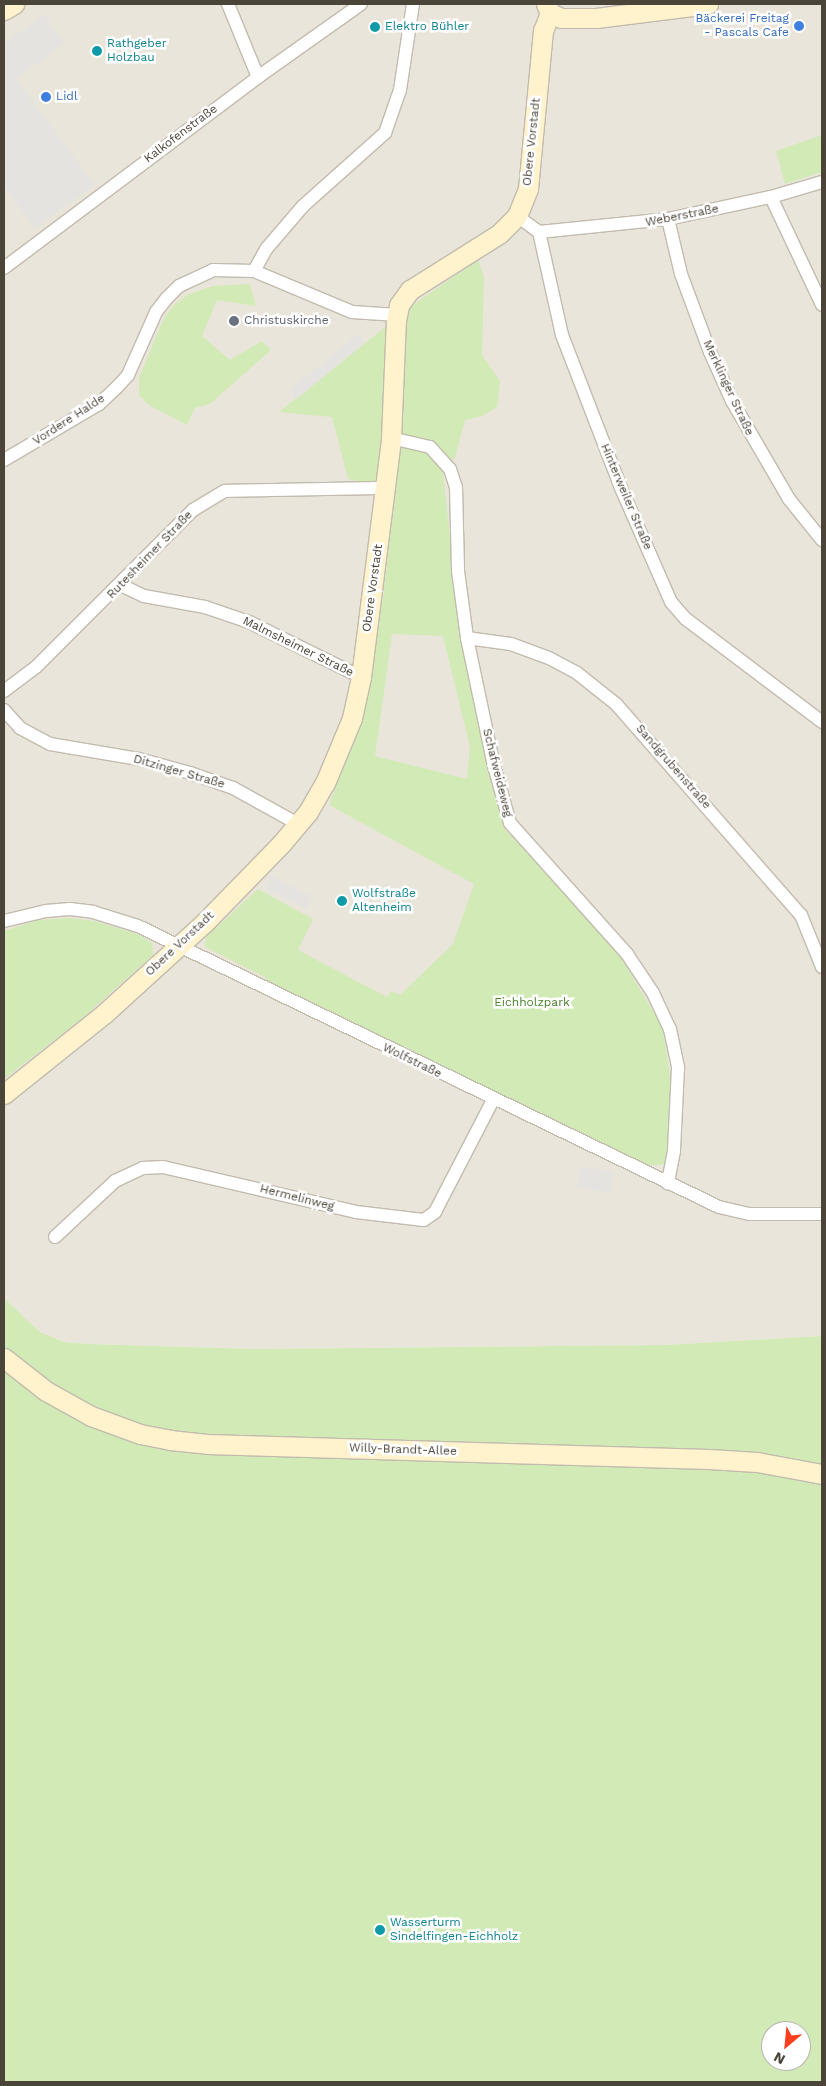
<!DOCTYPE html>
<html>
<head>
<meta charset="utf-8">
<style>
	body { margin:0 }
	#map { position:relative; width:826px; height:2086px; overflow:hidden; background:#f6f3ec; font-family:"Work Sans",sans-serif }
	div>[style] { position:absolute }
	.residential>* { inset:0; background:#eae5da }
	.green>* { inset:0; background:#d2eab5 }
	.parking>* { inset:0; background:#e5e3e0 }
	.roads { filter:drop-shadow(1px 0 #c2bbae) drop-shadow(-1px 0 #c2bbae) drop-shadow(0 1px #c2bbae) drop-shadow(0 -1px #c2bbae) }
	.street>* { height:12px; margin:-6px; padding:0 6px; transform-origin:6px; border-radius:6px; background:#fff }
	.secondary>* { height:19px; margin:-9.5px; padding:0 9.5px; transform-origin:9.5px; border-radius:9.5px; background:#fff3cd }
	.dots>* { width:14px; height:14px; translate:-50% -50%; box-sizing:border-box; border:2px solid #fff; border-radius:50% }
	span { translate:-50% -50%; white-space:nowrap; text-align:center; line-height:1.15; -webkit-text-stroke:5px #fff; paint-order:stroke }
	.shop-label { font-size:12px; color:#366cbe }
	.right { translate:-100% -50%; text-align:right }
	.left { translate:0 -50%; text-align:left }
	.culture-label { font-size:12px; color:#0d838f }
	.street-label { font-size:12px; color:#4b4439 }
	.worship-label { font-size:12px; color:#5b616d }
	.park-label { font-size:12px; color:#4a7f2a }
	.frame { position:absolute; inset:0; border:5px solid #4b4439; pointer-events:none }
	.north { position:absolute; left:761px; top:2021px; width:50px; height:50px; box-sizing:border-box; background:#fff; border:1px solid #b7b4b0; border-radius:50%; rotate:208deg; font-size:14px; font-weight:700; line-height:20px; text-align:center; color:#4b4439 }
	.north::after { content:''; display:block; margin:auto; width:18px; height:22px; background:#fc3f1d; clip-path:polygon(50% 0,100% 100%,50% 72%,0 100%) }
</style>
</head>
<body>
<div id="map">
	<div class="residential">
		<div style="clip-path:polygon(4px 4px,822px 4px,822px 1336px,664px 1345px,258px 1349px,88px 1344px,64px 1342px,40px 1332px,4px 1298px)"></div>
	</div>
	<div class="green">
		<div style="clip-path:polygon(822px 135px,822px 172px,785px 184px,776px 151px)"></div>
		<div style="clip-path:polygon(evenodd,478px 260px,484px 277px,482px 355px,500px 381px,497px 407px,482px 416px,465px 420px,455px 457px,443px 474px,461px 635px,503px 827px,617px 951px,663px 1028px,672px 1092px,667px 1164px,642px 1166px,268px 984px,265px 977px,205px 947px,206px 937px,258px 889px,313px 919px,298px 950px,387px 997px,391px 991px,400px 995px,453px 944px,474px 884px,329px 805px,361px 718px,383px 598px,396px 488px,348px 479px,332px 417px,279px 412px,413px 305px,478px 260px,392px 634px,443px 636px,470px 747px,467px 779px,375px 756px,392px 634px)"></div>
		<div style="clip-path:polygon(250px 284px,256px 306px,217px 300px,202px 336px,230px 360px,262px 341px,271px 350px,210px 404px,195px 408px,187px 425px,149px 405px,139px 395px,139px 378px,164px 318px,174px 305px,189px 294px,213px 286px)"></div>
		<div style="clip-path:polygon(70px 918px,94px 921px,140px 935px,152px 943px,153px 955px,80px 1020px,4px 1079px,4px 931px,38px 920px)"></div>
		<div style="clip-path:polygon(evenodd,4px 1298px,40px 1332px,64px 1342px,88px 1344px,258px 1349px,664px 1345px,822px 1336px,822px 2082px,4px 2082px,4px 1298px,771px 2031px,801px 2031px,801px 2061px,771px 2061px,771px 2031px)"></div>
	</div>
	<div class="parking">
		<div style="clip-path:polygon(44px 14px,65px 43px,16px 79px,95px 185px,34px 228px,4px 186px,4px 44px)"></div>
		<div style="clip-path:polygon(358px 334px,365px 342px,297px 399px,290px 390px)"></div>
		<div style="clip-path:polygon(271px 876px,312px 897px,306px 909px,265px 888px)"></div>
		<div style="clip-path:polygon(580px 1166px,614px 1172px,610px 1193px,577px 1187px)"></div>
	</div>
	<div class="roads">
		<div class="street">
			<div style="left:228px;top:4px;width:79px;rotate:67.7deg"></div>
			<div style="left:771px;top:197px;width:119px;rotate:64.7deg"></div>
			<div style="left:517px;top:216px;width:27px;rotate:36deg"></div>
			<div style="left:539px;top:232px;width:106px;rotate:77.4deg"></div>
			<div style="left:562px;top:335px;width:164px;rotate:68.9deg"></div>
			<div style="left:621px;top:488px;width:124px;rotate:66.3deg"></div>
			<div style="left:671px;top:602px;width:23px;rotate:49deg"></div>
			<div style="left:686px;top:619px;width:171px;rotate:37.1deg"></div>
			<div style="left:668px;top:219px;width:57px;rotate:76.7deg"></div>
			<div style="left:681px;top:274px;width:83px;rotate:69.6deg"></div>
			<div style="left:710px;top:352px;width:54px;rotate:65.8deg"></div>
			<div style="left:732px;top:401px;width:113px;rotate:59.8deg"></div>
			<div style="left:789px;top:499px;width:53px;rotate:51.2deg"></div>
			<div style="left:539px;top:232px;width:130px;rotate:-5.8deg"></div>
			<div style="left:668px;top:219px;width:105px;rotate:-12.1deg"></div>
			<div style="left:771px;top:197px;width:53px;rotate:-16.4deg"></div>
			<div style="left:4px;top:268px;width:318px;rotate:-36.9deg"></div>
			<div style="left:258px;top:77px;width:126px;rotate:-35.3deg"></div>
			<div style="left:254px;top:271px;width:26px;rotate:-61deg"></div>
			<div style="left:267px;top:248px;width:55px;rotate:-49.4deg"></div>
			<div style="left:303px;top:206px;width:110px;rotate:-41.7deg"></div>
			<div style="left:385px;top:133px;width:46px;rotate:-70.8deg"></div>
			<div style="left:400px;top:90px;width:87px;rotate:-81.4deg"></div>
			<div style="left:391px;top:438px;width:40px;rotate:13deg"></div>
			<div style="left:430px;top:447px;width:30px;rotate:48deg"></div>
			<div style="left:450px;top:469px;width:19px;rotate:72deg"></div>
			<div style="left:456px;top:487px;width:84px;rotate:88.6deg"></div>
			<div style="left:458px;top:571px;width:68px;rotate:82.3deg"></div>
			<div style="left:467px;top:638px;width:131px;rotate:78.1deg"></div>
			<div style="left:494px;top:766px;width:59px;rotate:74.3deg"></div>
			<div style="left:510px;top:823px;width:176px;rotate:48.2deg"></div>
			<div style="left:627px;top:954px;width:47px;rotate:56.3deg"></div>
			<div style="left:653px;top:993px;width:40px;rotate:65deg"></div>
			<div style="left:670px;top:1029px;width:40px;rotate:78deg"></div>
			<div style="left:678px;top:1068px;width:83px;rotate:92.8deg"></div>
			<div style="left:674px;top:1151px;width:33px;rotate:101deg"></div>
			<div style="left:4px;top:460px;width:110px;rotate:-30.5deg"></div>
			<div style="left:99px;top:404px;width:25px;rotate:-43deg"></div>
			<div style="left:117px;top:387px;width:16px;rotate:-47deg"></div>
			<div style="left:128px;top:375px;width:69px;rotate:-66deg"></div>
			<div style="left:156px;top:312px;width:18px;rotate:-52deg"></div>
			<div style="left:167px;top:298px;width:17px;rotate:-45deg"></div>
			<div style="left:179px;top:286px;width:38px;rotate:-25deg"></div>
			<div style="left:213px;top:270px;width:41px;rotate:1.4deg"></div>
			<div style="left:254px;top:271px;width:106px;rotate:22.7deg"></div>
			<div style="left:352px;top:312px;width:45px;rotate:3.8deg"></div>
			<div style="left:121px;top:585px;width:25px;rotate:26deg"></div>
			<div style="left:144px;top:596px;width:62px;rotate:10.2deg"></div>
			<div style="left:205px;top:607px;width:46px;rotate:18.8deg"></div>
			<div style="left:249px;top:622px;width:125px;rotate:26.2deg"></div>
			<div style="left:467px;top:638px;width:44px;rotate:7.8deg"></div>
			<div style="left:511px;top:644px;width:40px;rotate:20.2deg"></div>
			<div style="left:549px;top:658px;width:32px;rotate:28deg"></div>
			<div style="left:577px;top:673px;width:50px;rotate:38.5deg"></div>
			<div style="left:616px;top:704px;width:281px;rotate:48.8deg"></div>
			<div style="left:801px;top:915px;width:56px;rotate:68deg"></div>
			<div style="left:4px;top:691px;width:40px;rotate:-37deg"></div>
			<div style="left:36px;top:667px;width:222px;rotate:-45deg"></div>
			<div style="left:193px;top:510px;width:37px;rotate:-31deg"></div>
			<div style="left:225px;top:491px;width:161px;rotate:-1.1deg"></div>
			<div style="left:4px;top:710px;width:24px;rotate:48deg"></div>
			<div style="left:20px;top:728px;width:34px;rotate:28deg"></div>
			<div style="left:50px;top:744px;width:90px;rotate:9.6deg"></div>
			<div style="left:139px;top:759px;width:53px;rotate:15.4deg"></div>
			<div style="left:190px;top:773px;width:46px;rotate:19.2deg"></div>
			<div style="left:233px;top:788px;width:74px;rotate:29deg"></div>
			<div style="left:4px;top:921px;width:43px;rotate:-13.4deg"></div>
			<div style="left:46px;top:911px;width:24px;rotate:-5deg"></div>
			<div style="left:70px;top:909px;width:23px;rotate:7deg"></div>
			<div style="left:93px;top:912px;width:47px;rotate:17.3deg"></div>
			<div style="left:138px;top:926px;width:645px;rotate:25.81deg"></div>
			<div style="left:719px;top:1207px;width:31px;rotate:13deg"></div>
			<div style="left:749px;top:1214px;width:73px"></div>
			<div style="left:55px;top:1237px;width:82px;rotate:-43deg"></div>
			<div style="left:115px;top:1181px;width:31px;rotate:-25deg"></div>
			<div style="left:143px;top:1168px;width:20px;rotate:-3deg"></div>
			<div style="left:163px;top:1167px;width:198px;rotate:13.1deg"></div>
			<div style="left:356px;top:1212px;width:68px;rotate:6.7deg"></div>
			<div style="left:424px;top:1220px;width:14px;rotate:-36deg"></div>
			<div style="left:435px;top:1212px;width:126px;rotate:-62.6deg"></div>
		</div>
		<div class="secondary">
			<div style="left:546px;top:4px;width:10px;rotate:66deg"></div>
			<div style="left:550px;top:13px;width:12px;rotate:24deg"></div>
			<div style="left:561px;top:18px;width:35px"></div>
			<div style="left:596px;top:18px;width:113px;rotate:-7.1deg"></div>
			<div style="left:4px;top:10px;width:12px;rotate:-31deg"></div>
			<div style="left:4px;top:1094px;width:129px;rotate:-38.7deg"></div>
			<div style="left:105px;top:1013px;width:135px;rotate:-42.3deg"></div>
			<div style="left:205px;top:922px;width:109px;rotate:-45.7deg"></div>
			<div style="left:281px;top:844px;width:42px;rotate:-49.8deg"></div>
			<div style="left:308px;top:812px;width:34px;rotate:-60deg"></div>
			<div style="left:325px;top:783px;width:70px;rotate:-67.4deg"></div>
			<div style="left:352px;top:718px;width:42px;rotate:-77.6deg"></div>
			<div style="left:361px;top:677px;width:241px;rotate:-82.8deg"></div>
			<div style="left:391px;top:438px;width:117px;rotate:-87.6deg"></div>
			<div style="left:396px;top:321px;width:16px;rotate:-79deg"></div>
			<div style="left:399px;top:305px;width:19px;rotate:-54deg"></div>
			<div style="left:410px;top:290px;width:105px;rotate:-32.2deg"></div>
			<div style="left:499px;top:234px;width:25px;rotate:-45deg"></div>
			<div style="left:517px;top:216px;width:29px;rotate:-68deg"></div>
			<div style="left:528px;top:189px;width:159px;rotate:-84.6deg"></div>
			<div style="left:543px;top:31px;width:19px;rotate:-69deg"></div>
			<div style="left:4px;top:1358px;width:53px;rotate:38.2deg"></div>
			<div style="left:46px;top:1391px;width:51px;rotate:29.1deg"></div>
			<div style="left:91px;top:1416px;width:52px;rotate:20.2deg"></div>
			<div style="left:140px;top:1434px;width:31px;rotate:11deg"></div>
			<div style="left:170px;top:1440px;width:37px;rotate:6deg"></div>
			<div style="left:207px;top:1444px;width:502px;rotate:1.71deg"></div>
			<div style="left:709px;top:1459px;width:48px;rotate:3.6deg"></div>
			<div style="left:757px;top:1462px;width:66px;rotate:10.5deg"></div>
		</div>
	</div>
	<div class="dots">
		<div style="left:799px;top:26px;background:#3f7fe0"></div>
		<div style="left:375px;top:27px;background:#0f9aa8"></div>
		<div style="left:97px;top:51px;background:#0f9aa8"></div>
		<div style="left:46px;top:97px;background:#3f7fe0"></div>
		<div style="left:234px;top:321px;background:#6b7280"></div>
		<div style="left:342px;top:901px;background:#0f9aa8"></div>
		<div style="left:380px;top:1930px;background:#0f9aa8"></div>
	</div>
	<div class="shop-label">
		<span class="right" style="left:789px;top:26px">Bäckerei Freitag<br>- Pascals Cafe</span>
		<span class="left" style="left:56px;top:97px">Lidl</span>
	</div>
	<div class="culture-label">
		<span class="left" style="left:385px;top:27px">Elektro Bühler</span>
		<span class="left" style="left:107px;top:51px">Rathgeber<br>Holzbau</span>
		<span class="left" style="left:352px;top:901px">Wolfstraße<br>Altenheim</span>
		<span class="left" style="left:390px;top:1930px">Wasserturm<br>Sindelfingen-Eichholz</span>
	</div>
	<div class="street-label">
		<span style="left:181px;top:134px;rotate:-37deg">Kalkofenstraße</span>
		<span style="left:532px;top:142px;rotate:-84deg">Obere Vorstadt</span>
		<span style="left:682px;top:216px;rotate:-11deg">Weberstraße</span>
		<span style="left:728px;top:388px;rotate:65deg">Merklinger Straße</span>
		<span style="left:69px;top:420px;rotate:-33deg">Vordere Halde</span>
		<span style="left:626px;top:497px;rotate:67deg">Hinterweiler Straße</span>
		<span style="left:150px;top:555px;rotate:-46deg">Rutesheimer Straße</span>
		<span style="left:373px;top:588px;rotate:-82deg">Obere Vorstadt</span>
		<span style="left:298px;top:647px;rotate:26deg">Malmsheimer Straße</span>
		<span style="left:673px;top:767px;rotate:49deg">Sandgrubenstraße</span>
		<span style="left:179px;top:772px;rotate:16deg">Ditzinger Straße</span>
		<span style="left:497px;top:773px;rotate:76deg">Schafweideweg</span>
		<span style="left:180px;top:944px;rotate:-43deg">Obere Vorstadt</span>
		<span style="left:412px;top:1061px;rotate:26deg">Wolfstraße</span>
		<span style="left:297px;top:1198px;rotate:14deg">Hermelinweg</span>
		<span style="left:403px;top:1450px;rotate:2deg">Willy-Brandt-Allee</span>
	</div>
	<div class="worship-label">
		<span class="left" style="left:244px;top:321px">Christuskirche</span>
	</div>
	<div class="park-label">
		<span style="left:532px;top:1003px">Eichholzpark</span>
	</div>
	<div class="frame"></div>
	<div class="north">N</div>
</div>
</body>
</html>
